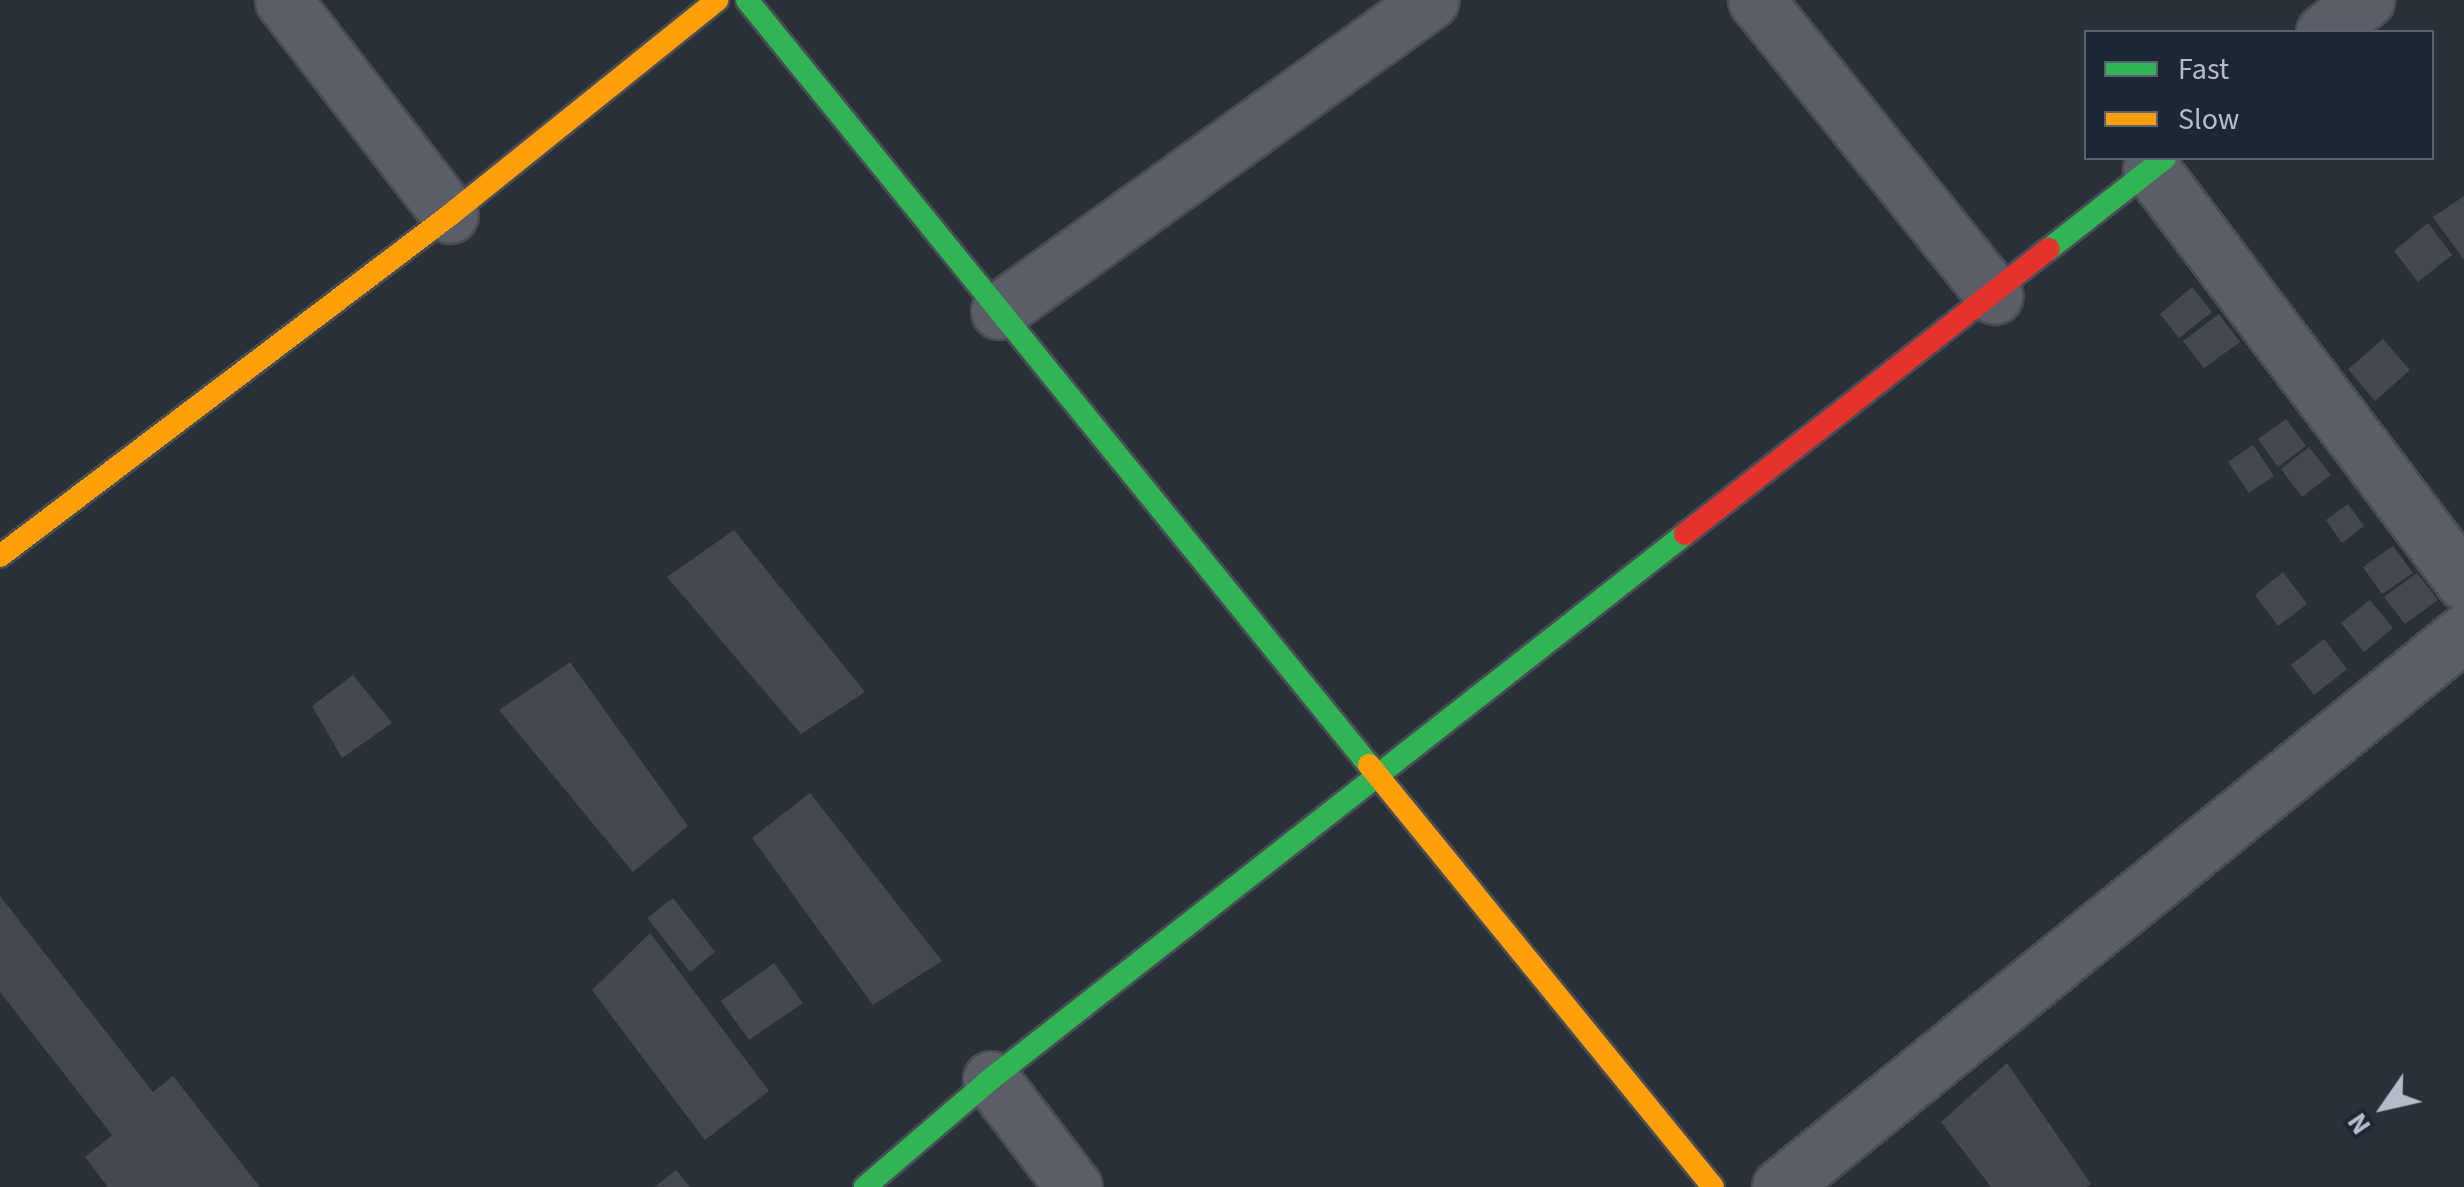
<!DOCTYPE html>
<html>
<head>
<meta charset="utf-8">
<style>
	body { margin:0 }
	#map { position:relative; width:2464px; height:1187px; overflow:hidden; background:#2a3038; font-family:"Source Sans 3",sans-serif }
	div>[style] { position:absolute }
	.building>* { inset:0; background:#444950 }
	.roads { filter:drop-shadow(2px 0 #484c53) drop-shadow(-2px 0 #484c53) drop-shadow(0 2px #484c53) drop-shadow(0 -2px #484c53) }
	.street>* { height:55px; margin:-27.5px; padding:0 27.5px; transform-origin:27.5px; border-radius:27.5px; background:#5a5e66 }
	.fast>* { height:22px; margin:-11px; padding:0 11px; transform-origin:11px; border-radius:11px; background:#30b455 }
	.slow>* { height:22px; margin:-11px; padding:0 11px; transform-origin:11px; border-radius:11px; background:#ff9f0a }
	.jam>* { height:22px; margin:-11px; padding:0 11px; transform-origin:11px; border-radius:11px; background:#e5322d }
	span { translate:-50% -50%; white-space:nowrap; text-align:center; line-height:1.15; -webkit-text-stroke:10px #1d2633; paint-order:stroke }
	.legend { position:absolute; left:2084px; top:30px; width:350px; height:130px; box-sizing:border-box; background:#1d2633; border:2px solid #59626f; margin:0; padding:12px 18px; list-style:none; font-size:30px; color:#b4bcc9 }
	.legend li { display:flex; align-items:center; gap:20px; height:50px }
	.legend b { width:50px; border:2px solid #59626f }
	.north { position:absolute; left:2334px; top:1057px; width:100px; height:100px; -webkit-text-stroke:8px #1d2633; paint-order:stroke; rotate:236deg; font-size:28px; font-weight:700; line-height:40px; text-align:center; color:#b4bcc9 }
	.north::after { content:''; display:block; margin:auto; width:35px; height:45px; background:#b4bcc9; clip-path:polygon(50% 0,100% 100%,50% 72%,0 100%) }
</style>
</head>
<body>
<div id="map">
	<div class="building">
		<div style="clip-path:polygon(2464px 196px,2464px 260px,2433px 217px)"></div>
		<div style="clip-path:polygon(2428px 223px,2452px 255px,2418px 282px,2394px 251px)"></div>
		<div style="clip-path:polygon(2192px 287px,2212px 312px,2179px 338px,2160px 314px)"></div>
		<div style="clip-path:polygon(2219px 314px,2240px 342px,2204px 368px,2183px 341px)"></div>
		<div style="clip-path:polygon(2383px 339px,2410px 370px,2375px 401px,2348px 369px)"></div>
		<div style="clip-path:polygon(2286px 419px,2306px 446px,2278px 467px,2258px 439px)"></div>
		<div style="clip-path:polygon(2253px 445px,2274px 476px,2249px 493px,2228px 462px)"></div>
		<div style="clip-path:polygon(2309px 447px,2331px 475px,2302px 497px,2281px 469px)"></div>
		<div style="clip-path:polygon(2348px 504px,2364px 526px,2342px 543px,2326px 520px)"></div>
		<div style="clip-path:polygon(734px 530px,865px 692px,801px 734px,667px 577px)"></div>
		<div style="clip-path:polygon(2393px 546px,2413px 573px,2382px 594px,2363px 567px)"></div>
		<div style="clip-path:polygon(2283px 572px,2307px 604px,2278px 626px,2255px 595px)"></div>
		<div style="clip-path:polygon(2417px 573px,2438px 600px,2405px 624px,2384px 597px)"></div>
		<div style="clip-path:polygon(2370px 600px,2393px 628px,2364px 652px,2341px 623px)"></div>
		<div style="clip-path:polygon(2324px 639px,2347px 669px,2314px 695px,2291px 665px)"></div>
		<div style="clip-path:polygon(570px 662px,688px 826px,633px 872px,499px 710px)"></div>
		<div style="clip-path:polygon(353px 675px,392px 723px,342px 758px,312px 706px)"></div>
		<div style="clip-path:polygon(810px 793px,942px 961px,873px 1005px,752px 838px)"></div>
		<div style="clip-path:polygon(0 896px,153px 1092px,173px 1076px,260px 1187px,108px 1187px,85px 1157px,112px 1135px,0 992px)"></div>
		<div style="clip-path:polygon(673px 898px,715px 952px,690px 972px,647px 918px)"></div>
		<div style="clip-path:polygon(650px 933px,769px 1091px,705px 1140px,592px 990px)"></div>
		<div style="clip-path:polygon(774px 963px,803px 1003px,749px 1040px,721px 1001px)"></div>
		<div style="clip-path:polygon(2007px 1063px,2091px 1184px,2087px 1187px,1991px 1187px,1941px 1122px)"></div>
		<div style="clip-path:polygon(676px 1170px,690px 1187px,655px 1187px)"></div>
	</div>
	<div class="roads">
		<div class="street">
			<div style="left:283px;top:0;width:272px;rotate:52.2deg"></div>
			<div style="left:1756px;top:0;width:380px;rotate:51.1deg"></div>
			<div style="left:2324px;top:32px;width:53px;rotate:-37.3deg"></div>
			<div style="left:2151px;top:169px;width:518px;rotate:52.84deg"></div>
			<div style="left:999px;top:311px;width:532px;rotate:-35.75deg"></div>
			<div style="left:991px;top:1079px;width:136px;rotate:52.5deg"></div>
			<div style="left:1780px;top:1187px;width:880px;rotate:-39.01deg"></div>
		</div>
		<div class="fast">
			<div style="left:747px;top:0;width:986px;rotate:50.89deg"></div>
			<div style="left:2049px;top:249px;width:147px;rotate:-38.1deg"></div>
			<div style="left:865px;top:1187px;width:166px;rotate:-40.6deg"></div>
			<div style="left:991px;top:1079px;width:882px;rotate:-38.14deg"></div>
		</div>
		<div class="slow">
			<div style="left:0;top:556px;width:565px;rotate:-37.15deg"></div>
			<div style="left:450px;top:215px;width:343px;rotate:-38.8deg"></div>
			<div style="left:1369px;top:765px;width:544px;rotate:50.81deg"></div>
		</div>
		<div class="jam">
			<div style="left:1685px;top:534px;width:462px;rotate:-38.1deg"></div>
		</div>
	</div>
	<ul class="legend">
	<li><b style="height:12px;background:#30b455"></b>Fast</li>
	<li><b style="height:12px;background:#ff9f0a"></b>Slow</li>
	</ul>
	<div class="north">N</div>
</div>
</body>
</html>
